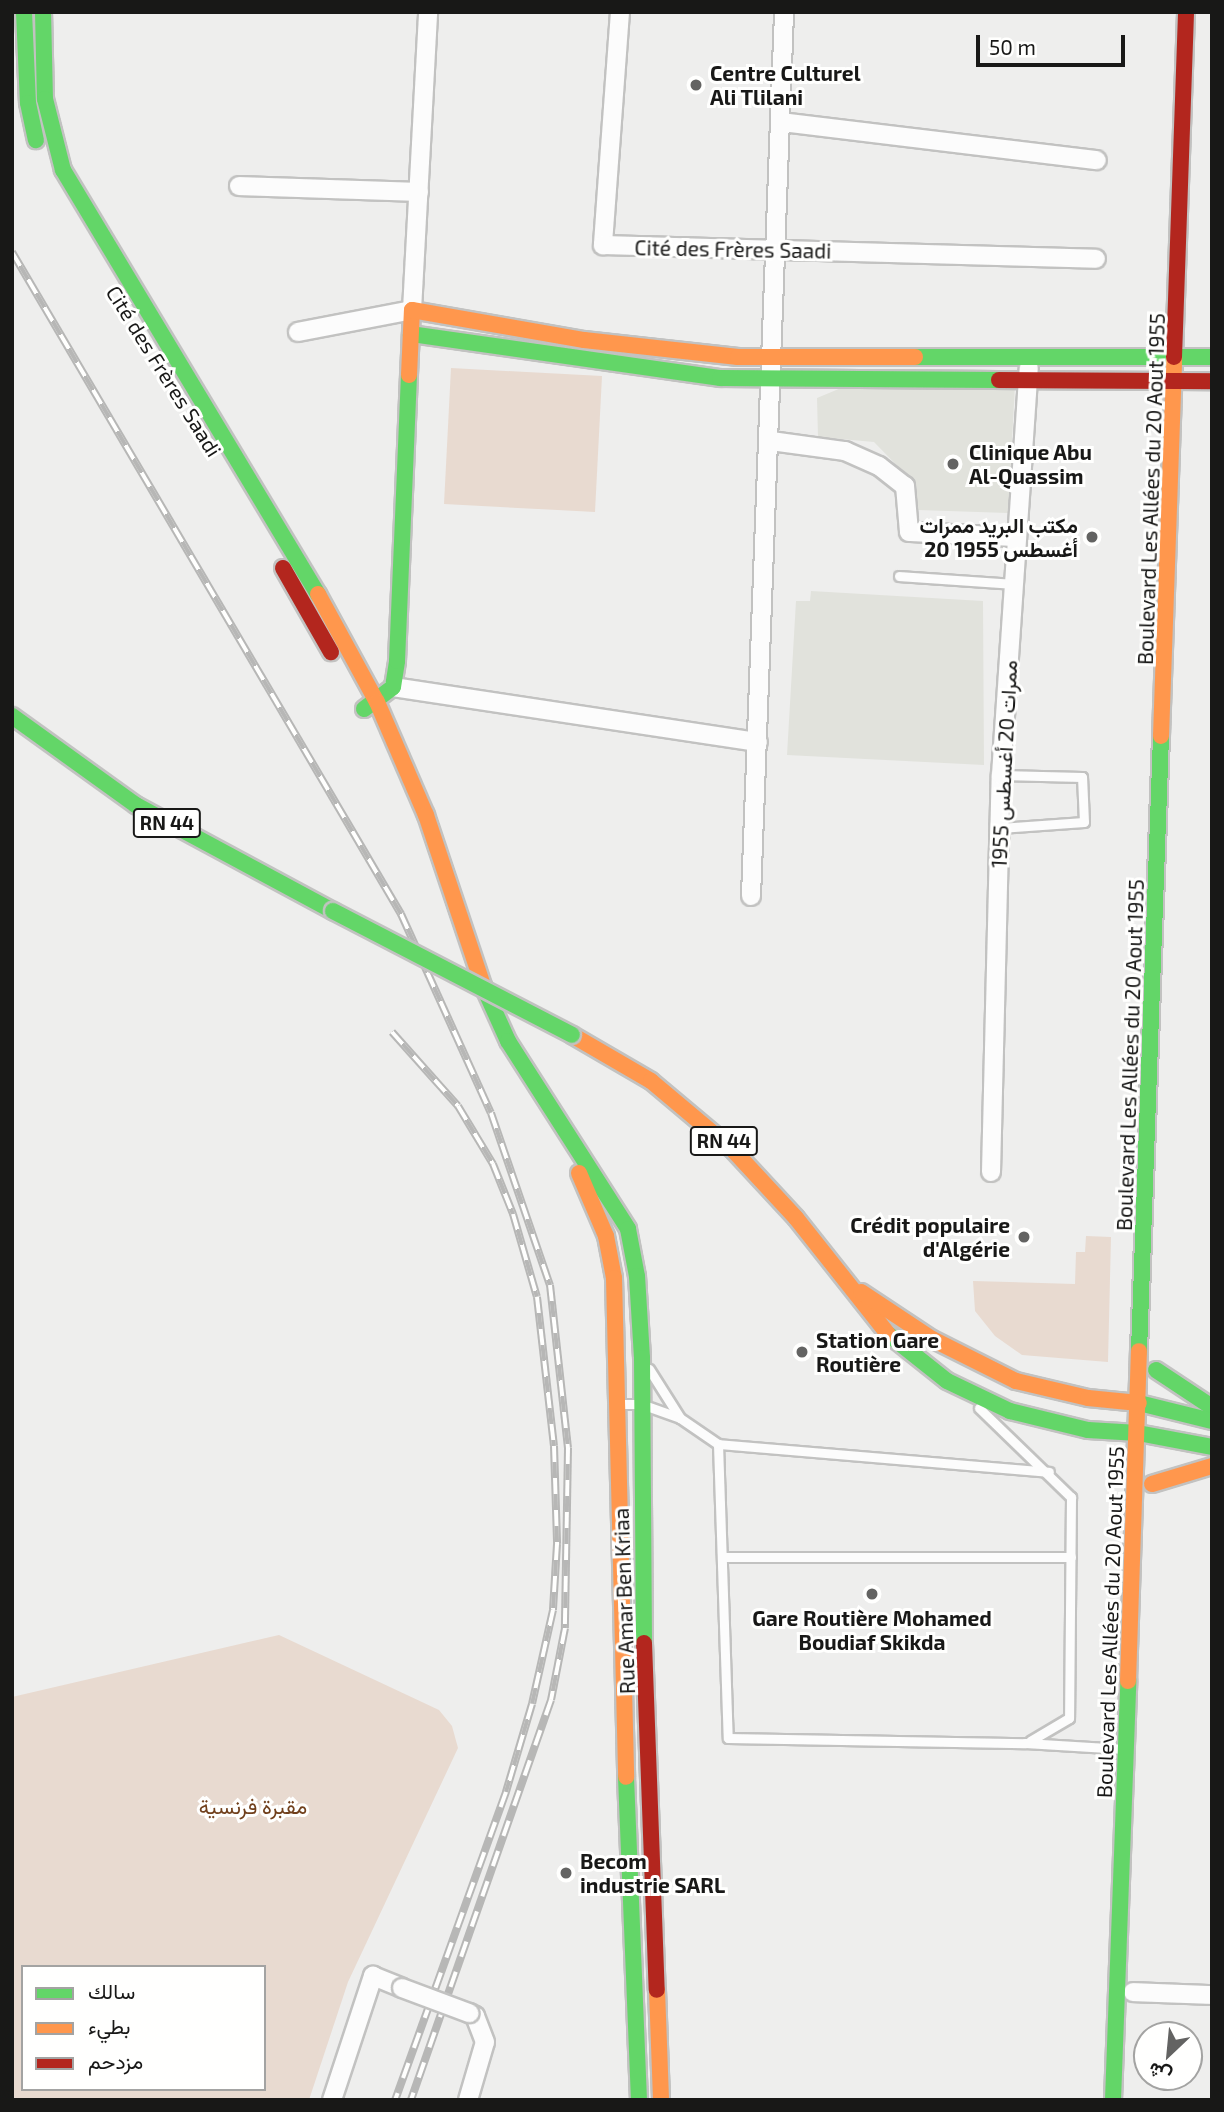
<!DOCTYPE html>
<html>
<head>
<meta charset="utf-8">
<style>
	body { margin:0 }
	#map { position:relative; width:1224px; height:2112px; overflow:hidden; background:#eeeeed; font-family:"Exo 2",Vazirmatn,sans-serif }
	div>[style] { position:absolute }
	.built>* { inset:0; background:#e1e2dc }
	.green>* { inset:0; background:#e8dad0 }
	.roads { filter:drop-shadow(2px 0 #c2c2c1) drop-shadow(-2px 0 #c2c2c1) drop-shadow(0 2px #c2c2c1) drop-shadow(0 -2px #c2c2c1) }
	.lane>* { height:9px; margin:-4.5px; padding:0 4.5px; transform-origin:4.5px; border-radius:4.5px; background:#fcfcfc }
	.street>* { height:18px; margin:-9px; padding:0 9px; transform-origin:9px; border-radius:9px; background:#fcfcfc }
	.fast>* { height:16px; margin:-8px; padding:0 8px; transform-origin:8px; border-radius:8px; background:#63d668 }
	.slow>* { height:16px; margin:-8px; padding:0 8px; transform-origin:8px; border-radius:8px; background:#ff974d }
	.jam>* { height:16px; margin:-8px; padding:0 8px; transform-origin:8px; border-radius:8px; background:#b3261e }
	.rail>* { height:8px; margin-top:-4px; transform-origin:0; background:repeating-linear-gradient(90deg,#fffffe 0 16px,#b7b7b6 0 32px); box-sizing:border-box; border-block:2px solid #b7b7b6 }
	.bridges { filter:drop-shadow(2px 0 #c2c2c1) drop-shadow(-2px 0 #c2c2c1) drop-shadow(0 2px #c2c2c1) drop-shadow(0 -2px #c2c2c1) }
	.street-bridge>* { height:18px; margin:-9px; padding:0 9px; transform-origin:9px; border-radius:9px; background:#fcfcfc }
	.fast-bridge>* { height:16px; margin:-8px; padding:0 8px; transform-origin:8px; border-radius:8px; background:#63d668 }
	.dots>* { width:19px; height:19px; translate:-50% -50%; box-sizing:border-box; border:4px solid #fffffe; border-radius:50% }
	span { translate:-50% -50%; white-space:nowrap; text-align:center; line-height:1.15; -webkit-text-stroke:6px #fffffe; paint-order:stroke }
	.shield-label span { padding:2px 5px; background:#fffffe; border:2px solid; border-radius:5px; -webkit-text-stroke-width:0 }
	.shield-label { font-size:19px; color:#181817; font-weight:700 }
	.poi-label { font-size:21px; color:#181817; font-weight:700 }
	.left { translate:0 -50%; text-align:left }
	.right { translate:-100% -50%; text-align:right }
	.street-label { font-size:21px; color:#181817 }
	.park-label { font-size:21px; color:#703f1b }
	.frame { position:absolute; inset:0; border:14px solid #181817; pointer-events:none }
	.legend { position:absolute; left:21px; top:1965px; width:245px; height:126px; box-sizing:border-box; background:#fffffe; border:2px solid #a3a3a2; margin:0; padding:9px 12px; list-style:none; font-size:21px; color:#181817 }
	.legend li { display:flex; align-items:center; gap:14px; height:35px }
	.legend b { width:35px; border:2px solid #a3a3a2 }
	.north { position:absolute; left:1133px; top:2021px; width:70px; height:70px; box-sizing:border-box; background:#fffffe; border:2px solid #a3a3a2; border-radius:50%; rotate:206deg; font-size:19px; font-weight:700; line-height:28px; text-align:center; color:#181817 }
	.north::after { content:''; display:block; margin:auto; width:24px; height:32px; background:#636362; clip-path:polygon(50% 0,100% 100%,50% 72%,0 100%) }
	.scale { position:absolute; left:976px; top:35px; width:149px; height:32px; box-sizing:border-box; border:4px solid #181817; border-top:0; padding-left:9px; font-size:21px; line-height:24px; white-space:nowrap; color:#181817; -webkit-text-stroke:5px #fffffe; paint-order:stroke }
</style>
</head>
<body>
<div id="map">
	<div class="built">
		<div style="clip-path:polygon(1015px 385px,1008px 513px,918px 510px,916px 485px,874px 442px,818px 437px,817px 398px,841px 388px)"></div>
		<div style="clip-path:polygon(811px 591px,983px 601px,984px 765px,787px 755px,796px 601px,810px 601px)"></div>
	</div>
	<div class="green">
		<div style="clip-path:polygon(451px 368px,602px 376px,595px 512px,444px 504px)"></div>
		<div style="clip-path:polygon(1086px 1236px,1111px 1237px,1108px 1362px,1022px 1355px,995px 1336px,975px 1311px,973px 1281px,1075px 1284px,1076px 1252px,1085px 1252px)"></div>
		<div style="clip-path:polygon(evenodd,279px 1635px,439px 1710px,452px 1726px,458px 1748px,348px 1982px,309px 2100px,12px 2100px,12px 1697px,279px 1635px,23px 1967px,264px 1967px,264px 2089px,23px 2089px,23px 1967px)"></div>
	</div>
	<div class="roads">
		<div class="lane">
			<div style="left:899px;top:576px;width:115px;rotate:4deg"></div>
			<div style="left:1000px;top:828px;width:84px;rotate:-4.1deg"></div>
			<div style="left:1084px;top:822px;width:45px;rotate:-92.5deg"></div>
			<div style="left:1082px;top:777px;width:81px;rotate:-178.6deg"></div>
			<div style="left:649px;top:1369px;width:58px;rotate:57.7deg"></div>
			<div style="left:618px;top:1404px;width:23px"></div>
			<div style="left:641px;top:1404px;width:41px;rotate:19.7deg"></div>
			<div style="left:680px;top:1418px;width:46px;rotate:34.4deg"></div>
			<div style="left:718px;top:1444px;width:294px;rotate:88.1deg"></div>
			<div style="left:728px;top:1738px;width:297px;rotate:1deg"></div>
			<div style="left:1025px;top:1743px;width:99px;rotate:3.5deg"></div>
			<div style="left:979px;top:1408px;width:128px;rotate:44.1deg"></div>
			<div style="left:1071px;top:1497px;width:221px;rotate:90.5deg"></div>
			<div style="left:1069px;top:1718px;width:45px;rotate:149.5deg"></div>
			<div style="left:718px;top:1444px;width:332px;rotate:4.8deg"></div>
			<div style="left:722px;top:1557px;width:349px"></div>
		</div>
		<div class="street">
			<div style="left:620px;top:12px;width:234px;rotate:94.2deg"></div>
			<div style="left:603px;top:245px;width:493px;rotate:1.6deg"></div>
			<div style="left:781px;top:122px;width:318px;rotate:6.9deg"></div>
			<div style="left:239px;top:186px;width:180px;rotate:1.9deg"></div>
			<div style="left:298px;top:332px;width:116px;rotate:-10.9deg"></div>
			<div style="left:412px;top:310px;width:298px;rotate:-86.9deg"></div>
			<div style="left:771px;top:441px;width:75px;rotate:7.7deg"></div>
			<div style="left:845px;top:451px;width:37px;rotate:24deg"></div>
			<div style="left:879px;top:466px;width:33px;rotate:38deg"></div>
			<div style="left:905px;top:486px;width:46px;rotate:85deg"></div>
			<div style="left:909px;top:532px;width:107px;rotate:2.7deg"></div>
			<div style="left:393px;top:687px;width:369px;rotate:8.6deg"></div>
			<div style="left:751px;top:896px;width:885px;rotate:-87.86deg"></div>
			<div style="left:991px;top:1172px;width:397px;rotate:-88.6deg"></div>
			<div style="left:1001px;top:775px;width:408px;rotate:-86.1deg"></div>
			<div style="left:1133px;top:1992px;width:79px;rotate:2.2deg"></div>
			<div style="left:332px;top:2100px;width:131px;rotate:-71.7deg"></div>
			<div style="left:373px;top:1976px;width:31px;rotate:22deg"></div>
			<div style="left:468px;top:2100px;width:60px;rotate:-73.7deg"></div>
			<div style="left:485px;top:2042px;width:28px;rotate:-111deg"></div>
			<div style="left:475px;top:2016px;width:7px;rotate:-153deg"></div>
		</div>
		<div class="fast">
			<div style="left:24px;top:12px;width:91px;rotate:87.5deg"></div>
			<div style="left:28px;top:103px;width:38px;rotate:78deg"></div>
			<div style="left:43px;top:12px;width:87px;rotate:88.7deg"></div>
			<div style="left:45px;top:99px;width:73px;rotate:75.8deg"></div>
			<div style="left:63px;top:170px;width:495px;rotate:59deg"></div>
			<div style="left:411px;top:334px;width:312px;rotate:8.1deg"></div>
			<div style="left:720px;top:378px;width:279px;rotate:0.4deg"></div>
			<div style="left:915px;top:357px;width:297px"></div>
			<div style="left:364px;top:709px;width:36px;rotate:-37deg"></div>
			<div style="left:393px;top:687px;width:26px;rotate:-81deg"></div>
			<div style="left:397px;top:661px;width:286px;rotate:-87.6deg"></div>
			<div style="left:12px;top:716px;width:153px;rotate:35.7deg"></div>
			<div style="left:136px;top:805px;width:224px;rotate:28.3deg"></div>
			<div style="left:484px;top:988px;width:58px;rotate:65.6deg"></div>
			<div style="left:508px;top:1041px;width:223px;rotate:57.4deg"></div>
			<div style="left:628px;top:1229px;width:48px;rotate:79.2deg"></div>
			<div style="left:637px;top:1276px;width:82px;rotate:86.5deg"></div>
			<div style="left:642px;top:1358px;width:285px;rotate:89.6deg"></div>
			<div style="left:888px;top:1334px;width:75px;rotate:38.5deg"></div>
			<div style="left:947px;top:1381px;width:70px;rotate:25.5deg"></div>
			<div style="left:1010px;top:1411px;width:80px;rotate:13.7deg"></div>
			<div style="left:1088px;top:1430px;width:50px;rotate:3.4deg"></div>
			<div style="left:1139px;top:1351px;width:615px;rotate:-87.95deg"></div>
			<div style="left:1156px;top:1370px;width:67px;rotate:33.5deg"></div>
			<div style="left:1139px;top:1403px;width:75px;rotate:13.9deg"></div>
			<div style="left:1138px;top:1433px;width:75px;rotate:10.7deg"></div>
			<div style="left:626px;top:1777px;width:323px;rotate:87.7deg"></div>
			<div style="left:1113px;top:2100px;width:419px;rotate:-87.9deg"></div>
		</div>
		<div class="slow">
			<div style="left:409px;top:375px;width:65px;rotate:-87.4deg"></div>
			<div style="left:412px;top:310px;width:175px;rotate:9.9deg"></div>
			<div style="left:584px;top:340px;width:155px;rotate:6.3deg"></div>
			<div style="left:738px;top:357px;width:177px"></div>
			<div style="left:318px;top:594px;width:123px;rotate:61.4deg"></div>
			<div style="left:377px;top:702px;width:123px;rotate:66.6deg"></div>
			<div style="left:426px;top:815px;width:182px;rotate:71.5deg"></div>
			<div style="left:1161px;top:736px;width:379px;rotate:-88deg"></div>
			<div style="left:572px;top:1035px;width:91px;rotate:30.2deg"></div>
			<div style="left:651px;top:1081px;width:109px;rotate:40.1deg"></div>
			<div style="left:734px;top:1151px;width:91px;rotate:47.2deg"></div>
			<div style="left:796px;top:1218px;width:148px;rotate:51.6deg"></div>
			<div style="left:579px;top:1173px;width:69px;rotate:66.8deg"></div>
			<div style="left:606px;top:1236px;width:43px;rotate:79.2deg"></div>
			<div style="left:614px;top:1278px;width:499px;rotate:88.6deg"></div>
			<div style="left:861px;top:1292px;width:85px;rotate:33.5deg"></div>
			<div style="left:932px;top:1339px;width:94px;rotate:26.6deg"></div>
			<div style="left:1016px;top:1381px;width:74px;rotate:13.3deg"></div>
			<div style="left:1088px;top:1398px;width:51px;rotate:5.6deg"></div>
			<div style="left:1152px;top:1484px;width:63px;rotate:-16.7deg"></div>
			<div style="left:1128px;top:1681px;width:330px;rotate:-88.1deg"></div>
			<div style="left:657px;top:1990px;width:110px;rotate:87.9deg"></div>
		</div>
		<div class="jam">
			<div style="left:1174px;top:357px;width:345px;rotate:-88deg"></div>
			<div style="left:999px;top:380px;width:213px;rotate:0.3deg"></div>
			<div style="left:283px;top:568px;width:97px;rotate:60.3deg"></div>
			<div style="left:644px;top:1643px;width:347px;rotate:87.9deg"></div>
		</div>
	</div>
	<div class="rail">
		<div style="left:12px;top:252px;width:768px;rotate:59.56deg"></div>
		<div style="left:401px;top:914px;width:218px;rotate:65.7deg"></div>
		<div style="left:491px;top:1113px;width:182px;rotate:71.1deg"></div>
		<div style="left:550px;top:1285px;width:164px;rotate:83.7deg"></div>
		<div style="left:568px;top:1448px;width:180px;rotate:91deg"></div>
		<div style="left:565px;top:1628px;width:73px;rotate:101deg"></div>
		<div style="left:551px;top:1700px;width:424px;rotate:109.3deg"></div>
		<div style="left:392px;top:1032px;width:99px;rotate:48.3deg"></div>
		<div style="left:458px;top:1106px;width:68px;rotate:58.9deg"></div>
		<div style="left:493px;top:1164px;width:54px;rotate:68.2deg"></div>
		<div style="left:513px;top:1214px;width:86px;rotate:73.9deg"></div>
		<div style="left:537px;top:1297px;width:150px;rotate:83.5deg"></div>
		<div style="left:554px;top:1446px;width:98px;rotate:88.2deg"></div>
		<div style="left:557px;top:1544px;width:66px;rotate:93.5deg"></div>
		<div style="left:553px;top:1610px;width:96px;rotate:102.6deg"></div>
		<div style="left:532px;top:1704px;width:92px;rotate:106.5deg"></div>
		<div style="left:506px;top:1792px;width:327px;rotate:109.8deg"></div>
	</div>
	<div class="bridges">
		<div class="street-bridge">
			<div style="left:402px;top:1988px;width:72px;rotate:20.5deg"></div>
		</div>
		<div class="fast-bridge">
			<div style="left:333px;top:911px;width:269px;rotate:27.4deg"></div>
		</div>
	</div>
	<div class="dots">
		<div style="left:696px;top:85px;background:#636362"></div>
		<div style="left:953px;top:464px;background:#636362"></div>
		<div style="left:1092px;top:537px;background:#636362"></div>
		<div style="left:1024px;top:1237px;background:#636362"></div>
		<div style="left:802px;top:1352px;background:#636362"></div>
		<div style="left:872px;top:1594px;background:#636362"></div>
		<div style="left:566px;top:1873px;background:#636362"></div>
	</div>
	<div class="shield-label">
		<span style="left:167px;top:823px">RN 44</span>
		<span style="left:724px;top:1141px">RN 44</span>
	</div>
	<div class="poi-label">
		<span class="left" style="left:710px;top:85px">Centre Culturel<br>Ali Tlilani</span>
		<span class="left" style="left:969px;top:464px">Clinique Abu<br>Al-Quassim</span>
		<span class="right" style="left:1078px;top:537px">مكتب البريد ممرات<br>20 أغسطس 1955</span>
		<span class="right" style="left:1010px;top:1237px">Crédit populaire<br>d'Algérie</span>
		<span class="left" style="left:816px;top:1352px">Station Gare<br>Routière</span>
		<span style="left:872px;top:1630px">Gare Routière Mohamed<br>Boudiaf Skikda</span>
		<span class="left" style="left:580px;top:1873px">Becom<br>industrie SARL</span>
	</div>
	<div class="street-label">
		<span style="left:733px;top:249px;rotate:1deg">Cité des Frères Saadi</span>
		<span style="left:164px;top:371px;rotate:58deg">Cité des Frères Saadi</span>
		<span style="left:1151px;top:489px;rotate:-88deg">Boulevard Les Allées du 20 Aout 1955</span>
		<span style="left:1004px;top:764px;rotate:-87deg">ممرات 20 أغسطس 1955</span>
		<span style="left:1130px;top:1055px;rotate:-88deg">Boulevard Les Allées du 20 Aout 1955</span>
		<span style="left:624px;top:1601px;rotate:-92deg">Rue Amar Ben Kriaa</span>
		<span style="left:1110px;top:1622px;rotate:-88deg">Boulevard Les Allées du 20 Aout 1955</span>
	</div>
	<div class="park-label">
		<span style="left:253px;top:1806px">مقبرة فرنسية</span>
	</div>
	<div class="frame"></div>
	<ul class="legend">
	<li><b style="height:9px;background:#63d668"></b>سالك</li>
	<li><b style="height:9px;background:#ff974d"></b>بطيء</li>
	<li><b style="height:9px;background:#b3261e"></b>مزدحم</li>
	</ul>
	<div class="north">ش</div>
	<div class="scale">50 m</div>
</div>
</body>
</html>
